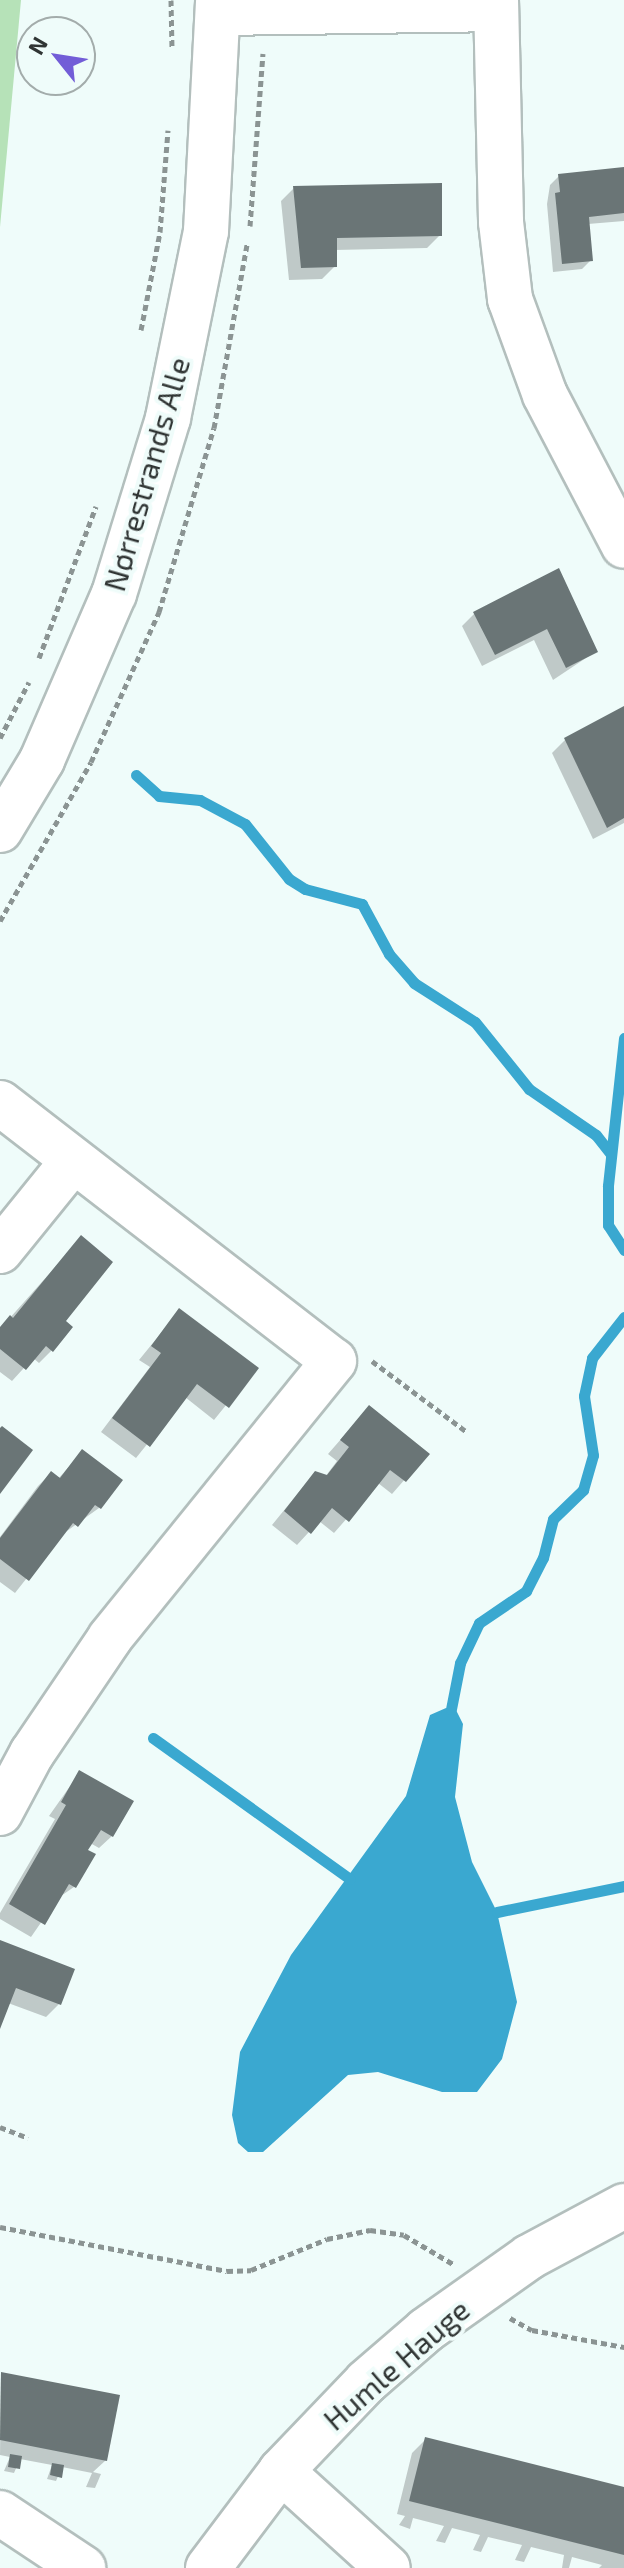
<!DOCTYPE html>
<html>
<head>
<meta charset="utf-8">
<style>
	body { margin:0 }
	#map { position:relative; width:624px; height:2568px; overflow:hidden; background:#effcfa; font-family:"Exo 2",sans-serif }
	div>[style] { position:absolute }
	.green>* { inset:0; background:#b6e2b8 }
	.water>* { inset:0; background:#3aa8d0 }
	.shadow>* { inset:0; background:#0003 }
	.stream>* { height:11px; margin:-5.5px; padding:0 5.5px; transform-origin:5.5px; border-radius:5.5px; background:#3aa8d0 }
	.building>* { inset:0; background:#6a7576 }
	.path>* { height:5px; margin-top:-2.5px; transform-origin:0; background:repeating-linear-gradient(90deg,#8b9493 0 6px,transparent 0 10px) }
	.roads { filter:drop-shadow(2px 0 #b3bfbd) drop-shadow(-2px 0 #b3bfbd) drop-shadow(0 2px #b3bfbd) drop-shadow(0 -2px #b3bfbd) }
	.minor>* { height:44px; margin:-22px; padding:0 22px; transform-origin:22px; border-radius:22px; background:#fff }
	span { translate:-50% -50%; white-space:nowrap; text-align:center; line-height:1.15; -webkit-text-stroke:8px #effcfa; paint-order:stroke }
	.street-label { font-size:30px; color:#303534 }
	.north { position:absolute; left:16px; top:16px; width:80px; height:80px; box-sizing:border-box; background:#effcfa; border:2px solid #a3acab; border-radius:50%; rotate:300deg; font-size:22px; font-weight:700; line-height:32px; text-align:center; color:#303534 }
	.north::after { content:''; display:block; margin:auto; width:28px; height:36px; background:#725dd7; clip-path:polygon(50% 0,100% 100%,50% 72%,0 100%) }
</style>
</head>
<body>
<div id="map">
	<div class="green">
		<div style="clip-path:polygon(0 0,21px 0,0 227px)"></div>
	</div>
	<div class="water">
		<div style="clip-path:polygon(446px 1708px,456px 1710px,463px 1724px,455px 1797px,472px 1862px,497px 1912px,517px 2002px,502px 2059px,477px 2092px,442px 2092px,378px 2072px,348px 2075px,263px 2152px,248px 2152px,238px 2143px,232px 2115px,240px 2052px,291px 1955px,406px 1796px,430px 1715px)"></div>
	</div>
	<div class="shadow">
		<div style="clip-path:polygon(624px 169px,624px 221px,588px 224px,591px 260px,582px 269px,553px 272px,547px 204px,550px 185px,559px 176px)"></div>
		<div style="clip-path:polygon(294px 188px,440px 235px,427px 248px,335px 250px,335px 266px,322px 279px,289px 280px,281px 201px)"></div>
		<div style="clip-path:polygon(558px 571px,595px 652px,553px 680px,534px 640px,482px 666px,462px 626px,475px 613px)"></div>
		<div style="clip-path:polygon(624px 708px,624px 823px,593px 839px,552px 753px,565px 740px)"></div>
		<div style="clip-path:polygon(81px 1238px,52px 1350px,39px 1363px,33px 1358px,12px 1381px,0 1372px,0 1329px)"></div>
		<div style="clip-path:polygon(179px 1311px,256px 1368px,214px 1420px,185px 1397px,136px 1458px,101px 1432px,150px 1367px,139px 1360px)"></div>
		<div style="clip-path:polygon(369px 1407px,427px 1454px,392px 1494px,378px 1483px,334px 1533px,319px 1521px,297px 1545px,272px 1525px,303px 1487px,325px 1477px,337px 1461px,328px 1454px)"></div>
		<div style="clip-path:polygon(82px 1452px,99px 1508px,60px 1536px,15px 1593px,0 1582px,0 1537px,38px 1486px,51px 1473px,58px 1479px)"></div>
		<div style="clip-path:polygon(80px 1772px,112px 1836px,99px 1848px,90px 1843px,86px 1851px,93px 1855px,74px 1887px,58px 1898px,31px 1937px,0 1919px,0 1913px,55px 1819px,49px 1816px)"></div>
		<div style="clip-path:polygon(0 1943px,72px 1970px,59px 2004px,46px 2017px,8px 2003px,0 2024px)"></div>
		<div style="clip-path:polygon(1px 2374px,106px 2460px,93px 2472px,101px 2474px,95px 2488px,86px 2487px,92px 2473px,62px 2467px,56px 2481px,47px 2479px,52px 2465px,20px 2459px,14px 2473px,4px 2471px,10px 2457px,0 2455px)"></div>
		<div style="clip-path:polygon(425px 2440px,624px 2489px,624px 2568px,599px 2568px,602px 2565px,572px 2557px,569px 2568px,562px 2568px,564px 2555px,531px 2547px,524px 2562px,515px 2560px,522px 2545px,488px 2537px,481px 2552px,473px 2550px,480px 2535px,452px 2528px,445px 2543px,436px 2541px,444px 2526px,413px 2518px,410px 2529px,399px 2525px,405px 2516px,397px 2514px,412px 2453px)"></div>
	</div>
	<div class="stream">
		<div style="left:136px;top:775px;width:31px;rotate:42deg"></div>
		<div style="left:159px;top:796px;width:41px;rotate:5.6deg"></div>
		<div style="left:200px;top:800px;width:51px;rotate:28.1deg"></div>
		<div style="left:245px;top:824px;width:70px;rotate:51.3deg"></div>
		<div style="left:289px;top:879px;width:19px;rotate:32deg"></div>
		<div style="left:305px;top:889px;width:59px;rotate:14.7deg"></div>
		<div style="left:362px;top:904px;width:57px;rotate:61.6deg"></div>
		<div style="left:389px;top:954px;width:38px;rotate:49deg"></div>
		<div style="left:414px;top:983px;width:72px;rotate:32.6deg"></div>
		<div style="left:475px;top:1022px;width:86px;rotate:51.1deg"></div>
		<div style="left:529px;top:1089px;width:81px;rotate:34.5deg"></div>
		<div style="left:596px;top:1135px;width:24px;rotate:52deg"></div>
		<div style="left:624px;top:1038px;width:149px;rotate:96.2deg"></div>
		<div style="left:608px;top:1186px;width:39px;rotate:90deg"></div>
		<div style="left:608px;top:1225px;width:30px;rotate:57deg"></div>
		<div style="left:451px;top:1709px;width:47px;rotate:-78.9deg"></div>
		<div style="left:460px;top:1663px;width:44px;rotate:-64.6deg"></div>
		<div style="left:479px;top:1623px;width:57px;rotate:-34.2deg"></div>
		<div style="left:526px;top:1591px;width:37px;rotate:-63deg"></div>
		<div style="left:543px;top:1558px;width:40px;rotate:-75.6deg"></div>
		<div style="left:553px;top:1519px;width:42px;rotate:-44deg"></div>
		<div style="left:583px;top:1490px;width:36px;rotate:-74deg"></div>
		<div style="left:593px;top:1455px;width:60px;rotate:-98.7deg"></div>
		<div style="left:584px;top:1396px;width:39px;rotate:-78deg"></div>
		<div style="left:592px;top:1358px;width:52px;rotate:-52deg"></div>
		<div style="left:153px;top:1738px;width:242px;rotate:35.6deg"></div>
		<div style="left:497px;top:1912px;width:130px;rotate:-11.6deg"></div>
	</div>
	<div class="building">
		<div style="clip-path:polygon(624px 167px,624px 213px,589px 217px,593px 261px,562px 264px,555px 193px,560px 192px,558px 174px)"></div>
		<div style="clip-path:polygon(442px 183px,442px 236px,337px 238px,337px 267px,301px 268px,293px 186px)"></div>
		<div style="clip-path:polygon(559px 568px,598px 652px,566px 668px,547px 629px,495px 655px,473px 612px)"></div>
		<div style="clip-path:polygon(624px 706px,624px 818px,607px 828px,564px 738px)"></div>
		<div style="clip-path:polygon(81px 1235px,113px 1262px,66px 1321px,73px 1327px,53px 1352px,46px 1346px,26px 1370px,0 1349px,0 1327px,10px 1315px,13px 1318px)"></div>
		<div style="clip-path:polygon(179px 1308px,259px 1368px,229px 1408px,197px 1384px,150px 1447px,112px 1418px,161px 1353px,151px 1346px)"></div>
		<div style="clip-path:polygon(369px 1405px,430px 1454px,406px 1482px,390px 1470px,349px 1522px,332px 1508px,311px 1534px,284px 1511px,315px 1471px,327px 1475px,349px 1447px,340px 1440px)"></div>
		<div style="clip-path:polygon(2px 1426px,33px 1450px,0 1494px,0 1428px)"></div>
		<div style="clip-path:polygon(82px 1449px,123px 1480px,101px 1509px,95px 1505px,78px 1527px,73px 1523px,29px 1581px,0 1559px,0 1538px,51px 1471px,60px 1478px)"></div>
		<div style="clip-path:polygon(79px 1770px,134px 1801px,113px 1837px,101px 1830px,88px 1850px,96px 1854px,76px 1888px,69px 1884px,45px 1925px,9px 1904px,66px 1805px,61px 1802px)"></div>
		<div style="clip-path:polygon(0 1940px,75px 1969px,61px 2005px,16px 1988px,0 2029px)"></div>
		<div style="clip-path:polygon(1px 2372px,120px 2395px,107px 2461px,0 2440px)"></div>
		<div style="clip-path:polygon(425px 2437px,624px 2487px,624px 2555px,409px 2501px)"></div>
		<div style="clip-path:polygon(10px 2454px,22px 2456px,20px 2469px,8px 2467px)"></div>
		<div style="clip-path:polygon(52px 2463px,64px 2465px,62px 2478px,50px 2475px)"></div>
	</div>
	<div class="path">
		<div style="left:171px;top:0;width:48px;rotate:88.8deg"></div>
		<div style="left:250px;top:226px;width:173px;rotate:-85.7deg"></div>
		<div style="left:141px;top:330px;width:100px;rotate:-79deg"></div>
		<div style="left:160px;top:232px;width:102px;rotate:-85.5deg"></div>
		<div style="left:39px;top:658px;width:162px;rotate:-69.4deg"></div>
		<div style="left:0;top:738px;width:63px;rotate:-62.6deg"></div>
		<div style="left:0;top:921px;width:183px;rotate:-60.2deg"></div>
		<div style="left:91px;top:762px;width:165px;rotate:-65.6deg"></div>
		<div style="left:159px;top:612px;width:192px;rotate:-73.4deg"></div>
		<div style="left:214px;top:428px;width:187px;rotate:-79.8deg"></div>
		<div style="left:372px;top:1361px;width:119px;rotate:36.8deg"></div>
		<div style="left:0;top:2127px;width:30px;rotate:21deg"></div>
		<div style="left:0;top:2227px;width:231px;rotate:11deg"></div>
		<div style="left:227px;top:2271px;width:24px;rotate:-2deg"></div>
		<div style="left:251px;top:2270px;width:82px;rotate:-22.2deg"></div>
		<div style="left:327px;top:2239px;width:44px;rotate:-11.8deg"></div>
		<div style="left:370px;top:2230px;width:34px;rotate:8deg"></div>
		<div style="left:404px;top:2235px;width:57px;rotate:30.6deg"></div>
		<div style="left:510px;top:2318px;width:25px;rotate:29deg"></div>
		<div style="left:532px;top:2330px;width:94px;rotate:10.5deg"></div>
	</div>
	<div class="roads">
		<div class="minor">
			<div style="left:496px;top:0;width:222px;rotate:88.7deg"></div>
			<div style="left:501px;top:222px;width:78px;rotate:83.3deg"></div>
			<div style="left:510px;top:299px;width:102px;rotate:70deg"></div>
			<div style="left:545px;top:395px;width:170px;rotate:62.4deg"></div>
			<div style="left:218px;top:13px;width:278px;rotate:-0.8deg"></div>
			<div style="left:0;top:830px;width:82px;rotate:-59deg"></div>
			<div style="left:42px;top:760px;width:181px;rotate:-66.6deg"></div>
			<div style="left:114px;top:594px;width:184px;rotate:-72.9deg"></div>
			<div style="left:168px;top:418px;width:191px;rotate:-78.5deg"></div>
			<div style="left:206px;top:231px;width:231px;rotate:-87deg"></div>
			<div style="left:0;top:1103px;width:422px;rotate:37.7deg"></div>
			<div style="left:334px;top:1361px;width:356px;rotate:129deg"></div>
			<div style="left:110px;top:1638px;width:139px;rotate:124.1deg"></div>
			<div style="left:32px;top:1753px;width:68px;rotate:118.1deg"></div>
			<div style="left:0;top:1251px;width:114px;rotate:-51deg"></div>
			<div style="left:281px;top:2471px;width:144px;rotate:42.2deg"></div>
			<div style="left:0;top:2513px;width:100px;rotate:33.5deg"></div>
			<div style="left:208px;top:2568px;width:121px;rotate:-53deg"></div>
			<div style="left:281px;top:2471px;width:123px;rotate:-46.3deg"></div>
			<div style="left:366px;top:2382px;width:79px;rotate:-40.9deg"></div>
			<div style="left:426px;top:2330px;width:126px;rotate:-35.3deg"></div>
			<div style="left:529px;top:2257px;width:108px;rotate:-28.2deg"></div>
		</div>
	</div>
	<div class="street-label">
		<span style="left:146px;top:474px;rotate:-74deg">Nørrestrands Alle</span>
		<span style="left:396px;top:2364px;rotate:-41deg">Humle Hauge</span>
	</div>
	<div class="north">N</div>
</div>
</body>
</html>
